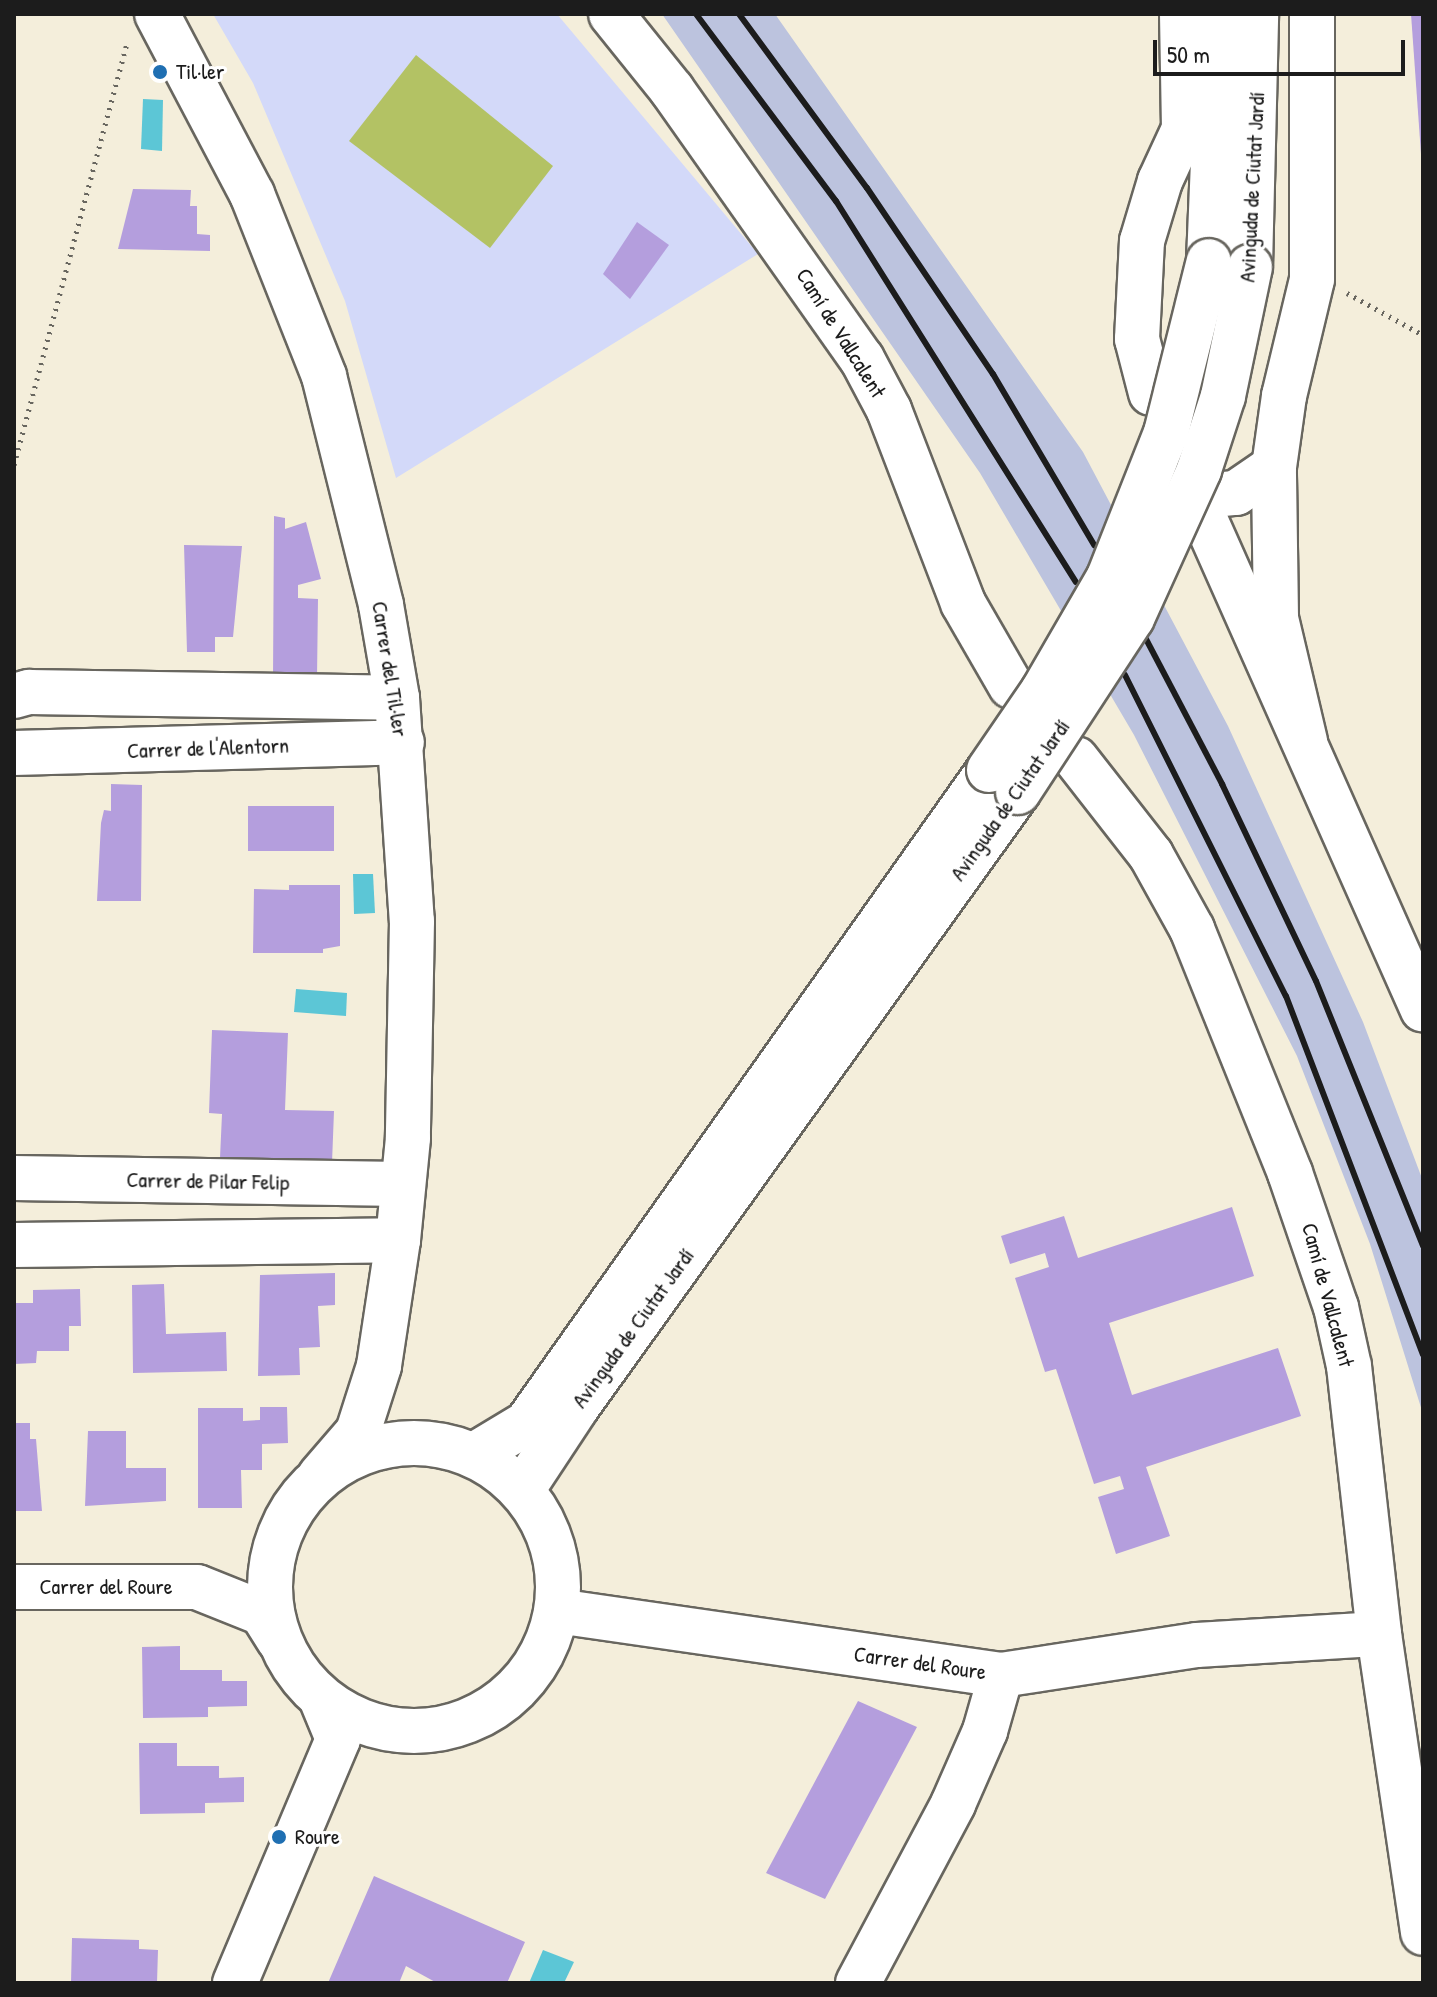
<!DOCTYPE html>
<html>
<head>
<meta charset="utf-8">
<style>
	body { margin:0 }
	#map { position:relative; width:1437px; height:1997px; overflow:hidden; background:#f4eedb; font-family:"Patrick Hand",sans-serif }
	div>[style] { position:absolute }
	.built>* { inset:0; background:#d3d9f9 }
	.industrial>* { inset:0; background:#bcc3de }
	.green>* { inset:0; background:#b3c264 }
	.water>* { inset:0; background:#5cc6d6 }
	.building>* { inset:0; background:#b49edd }
	.path>* { height:5px; margin-top:-2.5px; transform-origin:0; background:repeating-linear-gradient(90deg,#68665f 0 2px,transparent 0 8px) }
	.roads { filter:drop-shadow(2px 0 #68665f) drop-shadow(-2px 0 #68665f) drop-shadow(0 2px #68665f) drop-shadow(0 -2px #68665f) }
	.minor>* { height:44px; margin:-22px; padding:0 22px; transform-origin:22px; border-radius:22px; background:#fff }
	.minor>.ring { margin:-22px; padding:0; box-sizing:content-box; background:none; border:44px solid #fff; border-radius:50% }
	.rail>* { height:6px; margin:-3px; padding:0 3px; transform-origin:3px; border-radius:3px; background:#1c1c1c }
	.bridges { filter:drop-shadow(2px 0 #68665f) drop-shadow(-2px 0 #68665f) drop-shadow(0 2px #68665f) drop-shadow(0 -2px #68665f) }
	.minor-bridge>* { height:44px; margin:-22px; padding:0 22px; transform-origin:22px; border-radius:22px; background:#fff }
	.dots>* { width:22px; height:22px; translate:-50% -50%; box-sizing:border-box; border:4px solid #fff; border-radius:50% }
	span { translate:-50% -50%; white-space:nowrap; text-align:center; line-height:1.15; -webkit-text-stroke:6px #fff; paint-order:stroke }
	.poi-label { font-size:22px; color:#1c1c1c }
	.left { translate:0 -50%; text-align:left }
	.street-label { font-size:22px; color:#1c1c1c }
	.frame { position:absolute; inset:0; border:16px solid #1c1c1c; pointer-events:none }
	.scale { position:absolute; left:1153px; top:40px; width:252px; height:36px; box-sizing:border-box; border:4px solid #1c1c1c; border-top:0; padding-left:10px; font-size:24px; line-height:28px; white-space:nowrap; color:#1c1c1c; -webkit-text-stroke:6px #fff; paint-order:stroke }
</style>
</head>
<body>
<div id="map">
	<div class="built">
		<div style="clip-path:polygon(213px 14px,557px 14px,758px 254px,396px 478px,345px 301px,253px 83px)"></div>
	</div>
	<div class="industrial">
		<div style="clip-path:polygon(662px 14px,775px 14px,1083px 452px,1228px 726px,1363px 1022px,1423px 1181px,1423px 1414px,1370px 1244px,1297px 1056px,1134px 735px,980px 473px)"></div>
	</div>
	<div class="green">
		<div style="clip-path:polygon(416px 55px,553px 166px,490px 248px,349px 141px)"></div>
	</div>
	<div class="water">
		<div style="clip-path:polygon(143px 99px,163px 100px,162px 151px,141px 149px)"></div>
		<div style="clip-path:polygon(353px 874px,373px 874px,375px 913px,354px 914px)"></div>
		<div style="clip-path:polygon(296px 989px,347px 993px,346px 1016px,294px 1012px)"></div>
		<div style="clip-path:polygon(543px 1950px,574px 1962px,564px 1983px,529px 1983px)"></div>
	</div>
	<div class="building">
		<div style="clip-path:polygon(1411px 14px,1423px 14px,1423px 154px,1421px 154px)"></div>
		<div style="clip-path:polygon(133px 189px,191px 190px,190px 206px,197px 206px,197px 234px,210px 235px,210px 251px,118px 249px)"></div>
		<div style="clip-path:polygon(637px 222px,669px 245px,630px 299px,603px 274px)"></div>
		<div style="clip-path:polygon(274px 516px,285px 518px,285px 529px,306px 522px,321px 579px,298px 585px,298px 598px,318px 599px,317px 678px,273px 677px)"></div>
		<div style="clip-path:polygon(184px 545px,242px 546px,233px 637px,215px 637px,215px 652px,187px 652px)"></div>
		<div style="clip-path:polygon(111px 784px,142px 785px,141px 901px,97px 901px,101px 823px,104px 810px,111px 811px)"></div>
		<div style="clip-path:polygon(248px 806px,334px 806px,334px 851px,248px 851px)"></div>
		<div style="clip-path:polygon(289px 885px,340px 885px,340px 946px,323px 949px,323px 953px,253px 953px,254px 889px,289px 890px)"></div>
		<div style="clip-path:polygon(212px 1030px,288px 1033px,285px 1110px,334px 1111px,332px 1163px,220px 1158px,222px 1114px,209px 1113px)"></div>
		<div style="clip-path:polygon(1232px 1207px,1254px 1276px,1109px 1323px,1132px 1395px,1278px 1348px,1301px 1416px,1146px 1467px,1170px 1536px,1116px 1554px,1098px 1497px,1124px 1489px,1120px 1476px,1094px 1484px,1056px 1369px,1045px 1372px,1015px 1278px,1049px 1267px,1045px 1253px,1010px 1264px,1001px 1236px,1064px 1216px,1078px 1258px)"></div>
		<div style="clip-path:polygon(335px 1273px,335px 1305px,318px 1306px,320px 1347px,299px 1348px,300px 1375px,258px 1376px,260px 1275px)"></div>
		<div style="clip-path:polygon(164px 1284px,166px 1334px,226px 1332px,227px 1371px,133px 1373px,132px 1285px)"></div>
		<div style="clip-path:polygon(80px 1289px,81px 1326px,69px 1326px,69px 1351px,37px 1351px,36px 1363px,14px 1364px,14px 1303px,33px 1303px,33px 1290px)"></div>
		<div style="clip-path:polygon(260px 1407px,287px 1407px,288px 1443px,262px 1444px,262px 1470px,241px 1470px,242px 1508px,198px 1508px,198px 1408px,243px 1408px,243px 1421px,260px 1420px)"></div>
		<div style="clip-path:polygon(14px 1423px,30px 1423px,30px 1439px,36px 1439px,42px 1511px,14px 1511px)"></div>
		<div style="clip-path:polygon(88px 1431px,126px 1431px,126px 1468px,166px 1468px,166px 1501px,85px 1506px)"></div>
		<div style="clip-path:polygon(180px 1646px,180px 1670px,222px 1670px,222px 1681px,247px 1681px,247px 1706px,208px 1707px,208px 1717px,143px 1718px,142px 1647px)"></div>
		<div style="clip-path:polygon(858px 1701px,917px 1727px,825px 1899px,766px 1873px)"></div>
		<div style="clip-path:polygon(139px 1743px,177px 1743px,177px 1766px,219px 1766px,219px 1778px,244px 1777px,244px 1802px,205px 1803px,205px 1813px,140px 1814px)"></div>
		<div style="clip-path:polygon(374px 1876px,525px 1942px,507px 1983px,437px 1983px,406px 1966px,399px 1983px,328px 1983px)"></div>
		<div style="clip-path:polygon(72px 1938px,139px 1940px,139px 1949px,158px 1950px,157px 1983px,71px 1983px)"></div>
	</div>
	<div class="path">
		<div style="left:1347px;top:293px;width:87px;rotate:28.9deg"></div>
		<div style="left:14px;top:465px;width:439px;rotate:-75deg"></div>
	</div>
	<div class="roads">
		<div class="minor">
			<div style="left:157px;top:14px;width:204px;rotate:62.2deg"></div>
			<div style="left:252px;top:194px;width:196px;rotate:68.4deg"></div>
			<div style="left:324px;top:376px;width:236px;rotate:76deg"></div>
			<div style="left:381px;top:605px;width:94px;rotate:80.2deg"></div>
			<div style="left:397px;top:698px;width:224px;rotate:86.2deg"></div>
			<div style="left:412px;top:921px;width:217px;rotate:91.1deg"></div>
			<div style="left:408px;top:1138px;width:102px;rotate:95.6deg"></div>
			<div style="left:398px;top:1240px;width:127px;rotate:98.6deg"></div>
			<div style="left:379px;top:1366px;width:69px;rotate:107.7deg"></div>
			<div style="left:358px;top:1432px;width:58px;rotate:130.8deg"></div>
			<div style="left:611px;top:14px;width:97px;rotate:51.2deg"></div>
			<div style="left:672px;top:90px;width:329px;rotate:54.8deg"></div>
			<div style="left:862px;top:359px;width:58px;rotate:62.1deg"></div>
			<div style="left:889px;top:410px;width:207px;rotate:69deg"></div>
			<div style="left:963px;top:603px;width:96px;rotate:60deg"></div>
			<div style="left:1209px;top:261px;width:247px;rotate:-87.7deg"></div>
			<div style="left:1250px;top:267px;width:253px;rotate:-88.6deg"></div>
			<div style="left:1151px;top:393px;width:56px;rotate:-104.5deg"></div>
			<div style="left:1137px;top:339px;width:98px;rotate:-87.1deg"></div>
			<div style="left:1142px;top:241px;width:63px;rotate:-73.3deg"></div>
			<div style="left:1160px;top:181px;width:57px;rotate:-65.2deg"></div>
			<div style="left:1184px;top:129px;width:115px;rotate:-91deg"></div>
			<div style="left:1212px;top:495px;width:24px;rotate:-5deg"></div>
			<div style="left:1236px;top:493px;width:46px;rotate:-34.4deg"></div>
			<div style="left:1204px;top:517px;width:539px;rotate:66.05deg"></div>
			<div style="left:14px;top:696px;width:16px;rotate:-15deg"></div>
			<div style="left:29px;top:692px;width:368px;rotate:0.9deg"></div>
			<div style="left:1305px;top:741px;width:126px;rotate:-103.3deg"></div>
			<div style="left:1276px;top:618px;width:151px;rotate:-90.8deg"></div>
			<div style="left:1274px;top:467px;width:72px;rotate:-82deg"></div>
			<div style="left:1284px;top:396px;width:120px;rotate:-76.5deg"></div>
			<div style="left:1312px;top:279px;width:265px;rotate:-90deg"></div>
			<div style="left:14px;top:753px;width:388px;rotate:-1.6deg"></div>
			<div style="left:1076px;top:759px;width:122px;rotate:52deg"></div>
			<div style="left:1151px;top:855px;width:85px;rotate:61deg"></div>
			<div style="left:1192px;top:929px;width:263px;rotate:68.1deg"></div>
			<div style="left:1290px;top:1173px;width:142px;rotate:71.1deg"></div>
			<div style="left:1336px;top:1307px;width:60px;rotate:77.6deg"></div>
			<div style="left:1349px;top:1366px;width:270px;rotate:83.6deg"></div>
			<div style="left:1379px;top:1634px;width:302px;rotate:81.6deg"></div>
			<div style="left:14px;top:1178px;width:388px;rotate:0.9deg"></div>
			<div style="left:14px;top:1245px;width:384px;rotate:-0.7deg"></div>
			<div class="ring" style="left:270px;top:1443px;width:244px;height:244px"></div>
			<div style="left:474px;top:1455px;width:62px;rotate:-31.1deg"></div>
			<div style="left:527px;top:1423px;width:800px;rotate:-54.72deg"></div>
			<div style="left:522px;top:1490px;width:98px;rotate:-56.6deg"></div>
			<div style="left:576px;top:1408px;width:758px;rotate:-54.34deg"></div>
			<div style="left:14px;top:1587px;width:183px"></div>
			<div style="left:197px;top:1587px;width:70px;rotate:21.8deg"></div>
			<div style="left:262px;top:1613px;width:32px;rotate:58deg"></div>
			<div style="left:557px;top:1611px;width:449px;rotate:8.2deg"></div>
			<div style="left:1001px;top:1675px;width:198px;rotate:-8.7deg"></div>
			<div style="left:1197px;top:1645px;width:182px;rotate:-3.5deg"></div>
			<div style="left:235px;top:1983px;width:265px;rotate:-67.1deg"></div>
			<div style="left:338px;top:1739px;width:44px;rotate:-112.5deg"></div>
			<div style="left:858px;top:1983px;width:203px;rotate:-62deg"></div>
			<div style="left:953px;top:1804px;width:80px;rotate:-66.3deg"></div>
			<div style="left:985px;top:1731px;width:58px;rotate:-74.1deg"></div>
		</div>
	</div>
	<div class="rail">
		<div style="left:696px;top:14px;width:234px;rotate:53.2deg"></div>
		<div style="left:836px;top:201px;width:450px;rotate:57.8deg"></div>
		<div style="left:739px;top:14px;width:216px;rotate:53.7deg"></div>
		<div style="left:867px;top:188px;width:225px;rotate:55.9deg"></div>
		<div style="left:993px;top:374px;width:199px;rotate:59.4deg"></div>
		<div style="left:1146px;top:639px;width:164px;rotate:62.3deg"></div>
		<div style="left:1222px;top:784px;width:218px;rotate:64.5deg"></div>
		<div style="left:1316px;top:981px;width:286px;rotate:68deg"></div>
		<div style="left:1125px;top:675px;width:359px;rotate:63.4deg"></div>
		<div style="left:1286px;top:996px;width:384px;rotate:69.1deg"></div>
	</div>
	<div class="bridges">
		<div class="minor-bridge">
			<div style="left:989px;top:770px;width:96px;rotate:-55.6deg"></div>
			<div style="left:1043px;top:691px;width:132px;rotate:-59.9deg"></div>
			<div style="left:1109px;top:577px;width:155px;rotate:-68.4deg"></div>
			<div style="left:1166px;top:433px;width:177px;rotate:-76deg"></div>
			<div style="left:1018px;top:792px;width:208px;rotate:-56.8deg"></div>
			<div style="left:1132px;top:618px;width:162px;rotate:-65.6deg"></div>
			<div style="left:1199px;top:470px;width:78px;rotate:-72deg"></div>
			<div style="left:1223px;top:396px;width:132px;rotate:-78.2deg"></div>
		</div>
	</div>
	<div class="dots">
		<div style="left:160px;top:72px;background:#1f6fb2"></div>
		<div style="left:279px;top:1837px;background:#1f6fb2"></div>
	</div>
	<div class="poi-label">
		<span class="left" style="left:176px;top:72px">Til·ler</span>
		<span class="left" style="left:295px;top:1837px">Roure</span>
	</div>
	<div class="street-label">
		<span style="left:1252px;top:187px;rotate:-87deg">Avinguda de Ciutat Jardí</span>
		<span style="left:841px;top:333px;rotate:58deg">Camí de Vallcalent</span>
		<span style="left:390px;top:669px;rotate:81deg">Carrer del Til·ler</span>
		<span style="left:208px;top:748px;rotate:-2deg">Carrer de l'Alentorn</span>
		<span style="left:1010px;top:800px;rotate:-55deg">Avinguda de Ciutat Jardí</span>
		<span style="left:208px;top:1181px;rotate:1deg">Carrer de Pilar Felip</span>
		<span style="left:1328px;top:1295px;rotate:75deg">Camí de Vallcalent</span>
		<span style="left:633px;top:1328px;rotate:-54deg">Avinguda de Ciutat Jardí</span>
		<span style="left:106px;top:1587px">Carrer del Roure</span>
		<span style="left:920px;top:1663px;rotate:8deg">Carrer del Roure</span>
	</div>
	<div class="frame"></div>
	<div class="scale">50 m</div>
</div>
</body>
</html>
